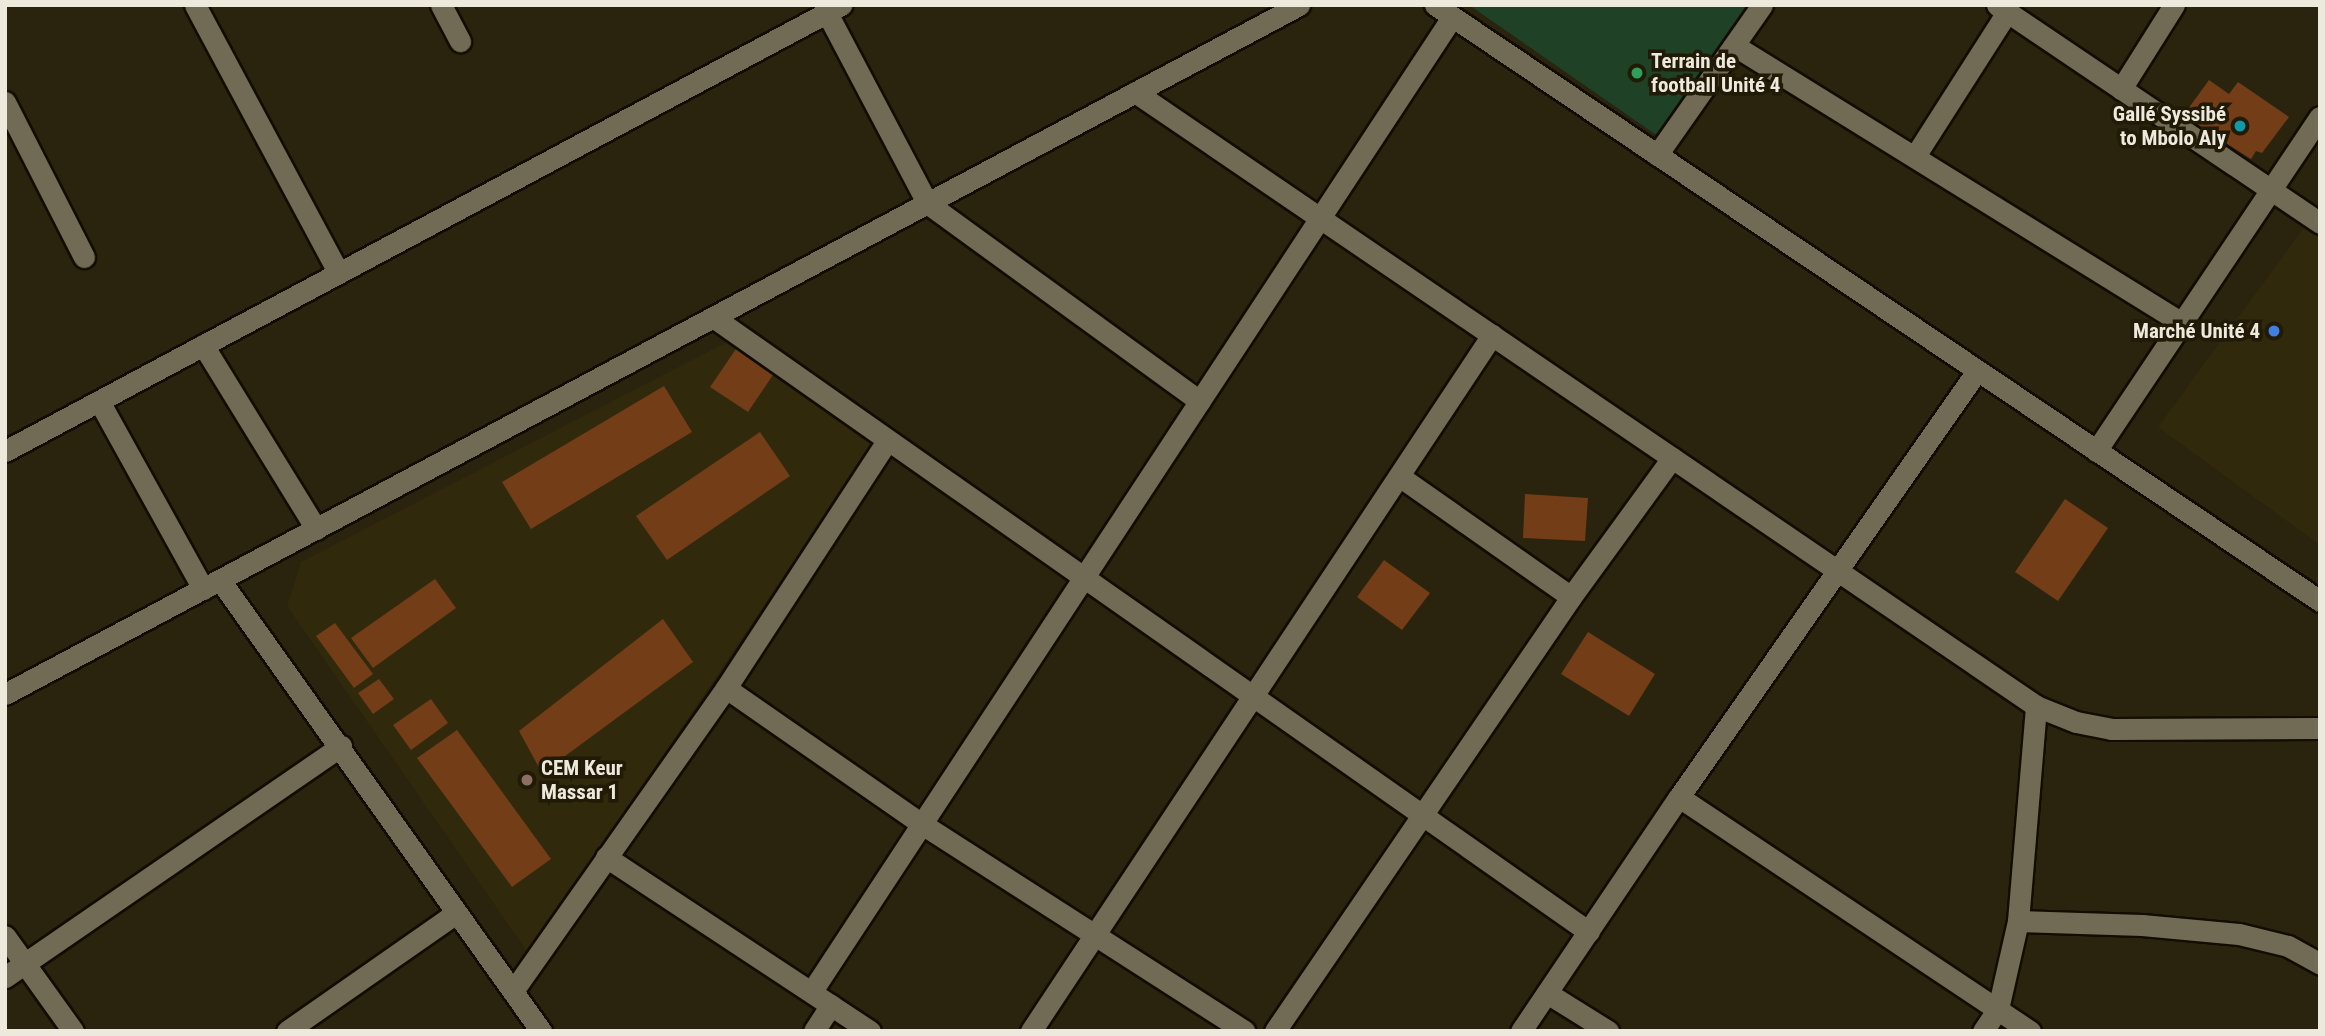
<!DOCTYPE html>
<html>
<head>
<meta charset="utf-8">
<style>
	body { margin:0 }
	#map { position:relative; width:2325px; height:1036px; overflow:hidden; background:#2a240f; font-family:"Roboto Condensed",sans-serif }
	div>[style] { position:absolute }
	.built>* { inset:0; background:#31290c }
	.green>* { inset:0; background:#1f4126 }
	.building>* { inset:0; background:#723d17 }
	.roads { filter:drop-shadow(2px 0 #120d00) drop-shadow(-2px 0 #120d00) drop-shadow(0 2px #120d00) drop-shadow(0 -2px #120d00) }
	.minor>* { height:21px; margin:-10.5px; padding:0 10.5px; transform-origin:10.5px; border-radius:10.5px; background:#716a54 }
	.tertiary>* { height:21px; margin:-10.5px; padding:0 10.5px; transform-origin:10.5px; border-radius:10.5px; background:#716a54 }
	.dots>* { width:19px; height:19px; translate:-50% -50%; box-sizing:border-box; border:4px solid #201a06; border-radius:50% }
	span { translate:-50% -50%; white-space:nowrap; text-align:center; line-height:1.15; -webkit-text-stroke:7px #201a06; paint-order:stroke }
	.poi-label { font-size:21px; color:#ede9dc; font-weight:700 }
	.left { translate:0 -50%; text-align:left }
	.right { translate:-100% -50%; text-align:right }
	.frame { position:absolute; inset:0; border:7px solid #ede9dc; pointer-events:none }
</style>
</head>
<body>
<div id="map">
	<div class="built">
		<div style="clip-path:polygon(2306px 225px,2320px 235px,2320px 545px,2158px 427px)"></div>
		<div style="clip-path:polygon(729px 341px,873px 444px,529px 954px,287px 606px,301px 562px)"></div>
	</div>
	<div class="green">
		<div style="clip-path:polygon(1469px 5px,1752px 5px,1665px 141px)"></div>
	</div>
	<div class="building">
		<div style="clip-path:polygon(2209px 80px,2229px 94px,2238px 82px,2289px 117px,2262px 153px,2256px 151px,2251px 159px,2183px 116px)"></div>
		<div style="clip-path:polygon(736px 349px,773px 375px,748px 412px,710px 387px)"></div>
		<div style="clip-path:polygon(664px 386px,692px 432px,531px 529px,502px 482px)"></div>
		<div style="clip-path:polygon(760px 432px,790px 476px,667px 560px,636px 516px)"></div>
		<div style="clip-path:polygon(1525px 494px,1588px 498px,1585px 541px,1523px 538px)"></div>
		<div style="clip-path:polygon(2065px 499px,2108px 528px,2058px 601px,2015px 572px)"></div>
		<div style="clip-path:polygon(1384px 560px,1430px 593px,1402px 630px,1357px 597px)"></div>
		<div style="clip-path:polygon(435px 579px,456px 608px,373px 668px,351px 638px)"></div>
		<div style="clip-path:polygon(663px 619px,693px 662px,542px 773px,519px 731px)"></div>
		<div style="clip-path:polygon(335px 623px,373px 674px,354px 688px,316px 636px)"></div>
		<div style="clip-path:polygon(1588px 632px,1655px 674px,1629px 716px,1561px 674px)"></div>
		<div style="clip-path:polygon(379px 679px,394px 699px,373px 714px,358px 693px)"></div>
		<div style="clip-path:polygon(431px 699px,448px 723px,411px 750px,393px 725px)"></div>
		<div style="clip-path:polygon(457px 730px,551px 859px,512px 887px,417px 758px)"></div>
	</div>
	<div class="roads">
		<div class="minor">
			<div style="left:195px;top:5px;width:304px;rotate:61.8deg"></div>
			<div style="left:441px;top:5px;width:41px;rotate:62.2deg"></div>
			<div style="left:1997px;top:5px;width:390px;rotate:34deg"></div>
			<div style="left:827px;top:13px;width:215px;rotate:62.2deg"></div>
			<div style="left:927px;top:203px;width:337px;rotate:36deg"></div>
			<div style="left:1735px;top:46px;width:526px;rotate:31.79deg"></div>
			<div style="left:2121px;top:89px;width:99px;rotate:-57.8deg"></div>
			<div style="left:1135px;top:92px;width:1090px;rotate:34.27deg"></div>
			<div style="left:2036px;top:706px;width:43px;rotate:21.8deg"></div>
			<div style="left:2076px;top:722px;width:36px;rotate:11deg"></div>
			<div style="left:2111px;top:729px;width:209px;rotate:-0.3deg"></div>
			<div style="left:5px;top:102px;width:174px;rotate:63deg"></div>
			<div style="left:1657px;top:155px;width:183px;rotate:-55deg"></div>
			<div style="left:1915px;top:156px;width:171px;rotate:-57.4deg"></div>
			<div style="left:713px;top:317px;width:1070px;rotate:35.07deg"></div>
			<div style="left:203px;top:345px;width:216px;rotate:58.4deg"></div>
			<div style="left:99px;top:401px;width:215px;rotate:61deg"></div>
			<div style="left:2096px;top:451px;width:402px;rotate:-56.2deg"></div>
			<div style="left:1399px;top:476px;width:210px;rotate:35.1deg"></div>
			<div style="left:220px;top:580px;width:554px;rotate:54.56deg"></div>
			<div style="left:726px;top:688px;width:239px;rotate:34.8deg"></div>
			<div style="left:922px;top:824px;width:383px;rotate:32.7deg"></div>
			<div style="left:5px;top:694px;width:1466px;rotate:-28.03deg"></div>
			<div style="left:1679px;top:797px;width:422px;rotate:33.7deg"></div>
			<div style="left:606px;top:857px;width:316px;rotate:33.4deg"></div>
			<div style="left:2018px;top:921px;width:124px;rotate:1.8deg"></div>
			<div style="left:2142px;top:925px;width:97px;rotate:5.3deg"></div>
			<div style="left:2239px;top:934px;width:50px;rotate:13.8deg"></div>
			<div style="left:2288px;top:946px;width:37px;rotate:29deg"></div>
			<div style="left:5px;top:936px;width:117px;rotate:54.4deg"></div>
			<div style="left:5px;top:977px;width:408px;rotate:-34.5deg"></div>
			<div style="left:513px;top:991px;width:370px;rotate:-54.9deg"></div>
			<div style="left:726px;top:688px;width:295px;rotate:-56.9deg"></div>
			<div style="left:812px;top:991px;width:1165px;rotate:-56.69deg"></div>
			<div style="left:1547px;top:993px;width:72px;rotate:31.9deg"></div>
			<div style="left:287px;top:1031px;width:206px;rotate:-34.9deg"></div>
			<div style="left:814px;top:1031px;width:31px;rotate:-57deg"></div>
			<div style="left:1031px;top:1031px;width:835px;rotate:-56.48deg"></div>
			<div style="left:1275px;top:1031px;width:525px;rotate:-55.7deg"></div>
			<div style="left:1571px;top:597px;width:172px;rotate:-54deg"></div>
			<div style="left:1521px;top:1031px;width:282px;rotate:-56deg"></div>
			<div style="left:1679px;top:797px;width:520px;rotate:-55.03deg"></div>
			<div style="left:1983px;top:1031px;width:27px;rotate:-56deg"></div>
			<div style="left:1998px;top:1009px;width:90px;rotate:-77.2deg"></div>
			<div style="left:2018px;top:921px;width:216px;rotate:-85.2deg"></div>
		</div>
		<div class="tertiary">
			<div style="left:1435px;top:5px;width:1067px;rotate:33.96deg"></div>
			<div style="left:5px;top:451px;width:948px;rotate:-28.08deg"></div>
		</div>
	</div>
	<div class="dots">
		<div style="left:1637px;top:73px;background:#2e9e5b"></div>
		<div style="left:2240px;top:126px;background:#0f9aa8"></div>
		<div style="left:2274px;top:331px;background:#3f7fe0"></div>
		<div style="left:527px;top:780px;background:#8d6e63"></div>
	</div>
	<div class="poi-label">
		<span class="left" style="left:1651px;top:73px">Terrain de<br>football Unité 4</span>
		<span class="right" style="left:2226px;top:126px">Gallé Syssibé<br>to Mbolo Aly</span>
		<span class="right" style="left:2260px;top:331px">Marché Unité 4</span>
		<span class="left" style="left:541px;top:780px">CEM Keur<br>Massar 1</span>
	</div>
	<div class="frame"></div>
</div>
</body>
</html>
